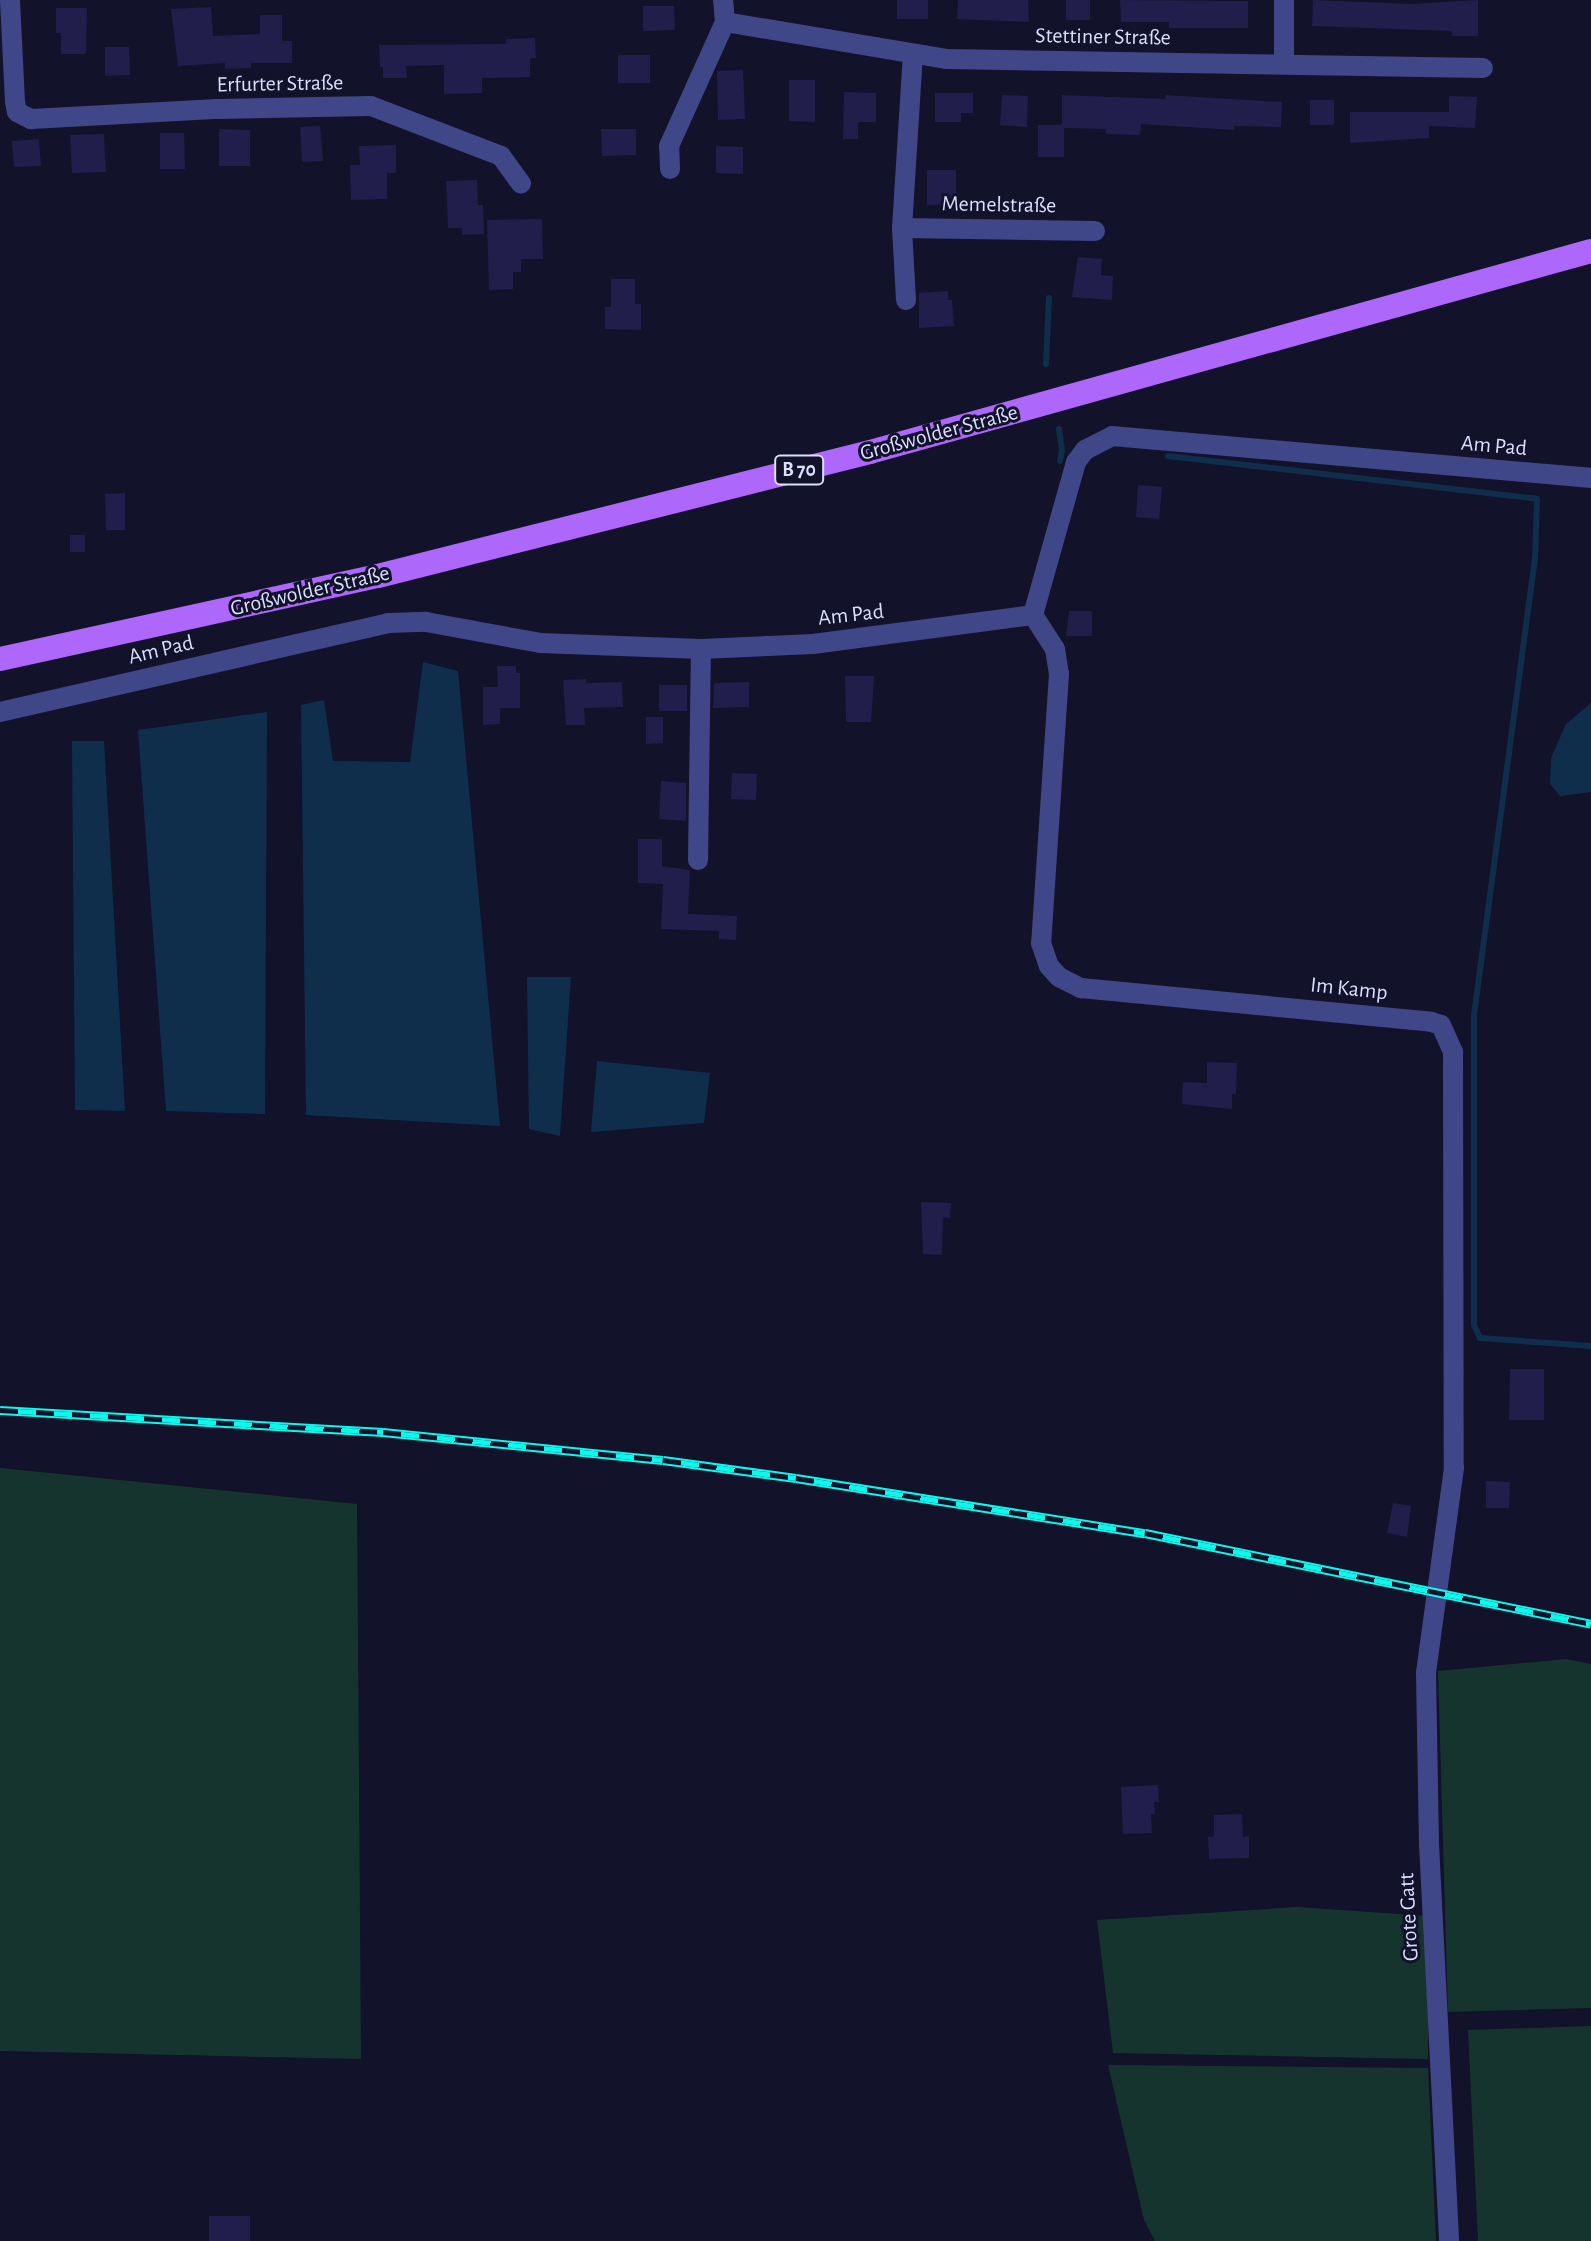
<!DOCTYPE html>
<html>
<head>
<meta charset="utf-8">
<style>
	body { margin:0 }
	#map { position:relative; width:1591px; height:2241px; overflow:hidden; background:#12122a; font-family:"Alegreya Sans",sans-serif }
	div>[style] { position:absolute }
	.green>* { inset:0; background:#15342e }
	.water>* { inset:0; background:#0f2e4c }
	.stream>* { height:6px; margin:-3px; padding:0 3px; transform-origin:3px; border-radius:3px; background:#0f2e4c }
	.building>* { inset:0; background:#211e4b }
	.minor>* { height:20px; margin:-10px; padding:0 10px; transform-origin:10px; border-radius:10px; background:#3f4788 }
	.major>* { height:24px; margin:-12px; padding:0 12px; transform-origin:12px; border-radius:12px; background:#ad67fa }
	.rail>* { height:9px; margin-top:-4.5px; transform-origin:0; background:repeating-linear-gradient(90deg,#12122a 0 18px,#0ff7ec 0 36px); box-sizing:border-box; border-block:2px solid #0ff7ec }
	span { translate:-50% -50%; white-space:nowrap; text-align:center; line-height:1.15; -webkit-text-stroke:6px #12122a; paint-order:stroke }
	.shield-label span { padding:2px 6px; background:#12122a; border:2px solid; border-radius:6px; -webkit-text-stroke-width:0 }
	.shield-label { font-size:20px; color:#dcdefe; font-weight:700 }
	.street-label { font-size:22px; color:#dcdefe }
</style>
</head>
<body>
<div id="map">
	<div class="green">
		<div style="clip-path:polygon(0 1468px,357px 1504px,361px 2059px,0 2051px)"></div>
		<div style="clip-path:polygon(1566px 1659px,1591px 1664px,1591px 2008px,1448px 2012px,1438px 1671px)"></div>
		<div style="clip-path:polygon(1297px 1907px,1428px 1916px,1428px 2059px,1113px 2053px,1097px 1920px)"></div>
		<div style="clip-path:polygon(1591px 2026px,1591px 2241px,1478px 2241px,1468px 2030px)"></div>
		<div style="clip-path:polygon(1108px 2065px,1428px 2068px,1436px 2241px,1155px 2241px,1144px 2220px)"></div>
	</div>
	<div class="water">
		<div style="clip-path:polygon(423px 662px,458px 671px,500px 1126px,306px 1115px,301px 705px,324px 700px,333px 761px,410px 762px)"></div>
		<div style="clip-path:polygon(1591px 703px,1591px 792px,1560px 796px,1550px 784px,1551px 758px,1566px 724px)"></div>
		<div style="clip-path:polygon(267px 712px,265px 1114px,166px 1111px,138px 730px)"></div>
		<div style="clip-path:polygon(72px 741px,104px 741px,125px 1111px,75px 1110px)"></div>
		<div style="clip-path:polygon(527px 977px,571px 977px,560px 1136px,529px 1129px)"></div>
		<div style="clip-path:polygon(597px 1061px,710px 1073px,704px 1123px,591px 1132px)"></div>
	</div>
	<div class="stream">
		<div style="left:1046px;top:364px;width:66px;rotate:-87.4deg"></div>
		<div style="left:1059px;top:429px;width:21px;rotate:82deg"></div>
		<div style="left:1062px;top:450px;width:11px;rotate:100deg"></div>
		<div style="left:1168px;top:456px;width:371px;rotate:6.6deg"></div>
		<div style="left:1537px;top:499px;width:59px;rotate:91.9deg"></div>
		<div style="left:1535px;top:558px;width:462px;rotate:97.6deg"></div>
		<div style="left:1474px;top:1016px;width:309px;rotate:90deg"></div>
		<div style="left:1474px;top:1325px;width:14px;rotate:65deg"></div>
		<div style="left:1480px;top:1338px;width:111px;rotate:4.1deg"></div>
	</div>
	<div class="building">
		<div style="clip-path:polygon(897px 0,928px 0,928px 19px,897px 19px)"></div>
		<div style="clip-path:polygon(958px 0,1028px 0,1029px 22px,957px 19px)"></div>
		<div style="clip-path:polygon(1066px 0,1090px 0,1090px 20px,1066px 20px)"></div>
		<div style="clip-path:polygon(1120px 0,1248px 1px,1248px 28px,1169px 28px,1169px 22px,1121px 22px)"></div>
		<div style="clip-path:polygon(1313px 0,1412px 4px,1478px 0,1478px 36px,1452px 36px,1452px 31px,1312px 26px)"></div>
		<div style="clip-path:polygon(643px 6px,674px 6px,675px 30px,643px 31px)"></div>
		<div style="clip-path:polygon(211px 7px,213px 36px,260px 34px,260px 15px,282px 15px,282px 41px,292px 41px,292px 63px,251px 63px,251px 68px,225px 69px,225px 63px,178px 66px,171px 9px)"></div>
		<div style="clip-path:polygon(56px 8px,87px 8px,86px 54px,61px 54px,61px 33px,56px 33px)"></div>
		<div style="clip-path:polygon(535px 38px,536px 58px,530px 58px,530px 77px,482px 78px,482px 93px,444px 94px,444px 65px,406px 66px,407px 78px,383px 78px,383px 67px,380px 67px,379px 45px,506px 44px,506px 39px)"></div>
		<div style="clip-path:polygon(105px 47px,129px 47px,130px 75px,105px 76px)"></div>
		<div style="clip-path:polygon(618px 55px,650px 55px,650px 83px,618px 83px)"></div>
		<div style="clip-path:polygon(743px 70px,745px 119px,718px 120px,717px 71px)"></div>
		<div style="clip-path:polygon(789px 80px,815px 80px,815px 122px,789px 121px)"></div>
		<div style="clip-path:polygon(844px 92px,876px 93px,876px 122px,858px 122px,858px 139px,843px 139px)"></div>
		<div style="clip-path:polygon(935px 93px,973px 93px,973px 113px,961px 113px,961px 122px,935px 122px)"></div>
		<div style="clip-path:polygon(1002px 95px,1028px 96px,1027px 127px,1000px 125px)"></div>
		<div style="clip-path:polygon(1062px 95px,1165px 99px,1166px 95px,1282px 102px,1281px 127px,1234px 126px,1234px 130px,1141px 124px,1140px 135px,1106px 134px,1106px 129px,1064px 128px,1064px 157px,1038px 157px,1038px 125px,1062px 125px)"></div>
		<div style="clip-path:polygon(1449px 96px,1477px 97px,1475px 128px,1429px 126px,1429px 138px,1350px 143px,1350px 112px,1449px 112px)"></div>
		<div style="clip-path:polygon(1310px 100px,1334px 100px,1334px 125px,1310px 125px)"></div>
		<div style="clip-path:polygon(320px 126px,323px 161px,302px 162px,300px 127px)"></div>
		<div style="clip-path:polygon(219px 129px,250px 130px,250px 166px,219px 166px)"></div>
		<div style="clip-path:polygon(601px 129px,636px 129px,636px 155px,602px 156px)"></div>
		<div style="clip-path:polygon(160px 133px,184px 133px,185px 169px,160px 169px)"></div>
		<div style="clip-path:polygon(104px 134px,106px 172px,72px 173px,70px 135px)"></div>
		<div style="clip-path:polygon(39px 139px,41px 166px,14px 167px,12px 141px)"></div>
		<div style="clip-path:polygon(396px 145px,396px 173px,387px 173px,387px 199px,351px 200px,350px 165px,360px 165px,359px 146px)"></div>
		<div style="clip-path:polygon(716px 146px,743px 147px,743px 174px,716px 173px)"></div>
		<div style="clip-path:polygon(927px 170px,956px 170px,956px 204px,927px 205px)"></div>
		<div style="clip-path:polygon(477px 180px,478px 205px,483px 205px,484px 234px,462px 235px,462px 228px,448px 228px,446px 181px)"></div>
		<div style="clip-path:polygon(542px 219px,543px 259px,521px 259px,521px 272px,513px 272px,513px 289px,489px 290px,487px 220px)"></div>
		<div style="clip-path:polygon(1078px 257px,1102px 259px,1101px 275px,1113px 276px,1112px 300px,1072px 297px)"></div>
		<div style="clip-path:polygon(611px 279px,635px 279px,635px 304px,641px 304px,641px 330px,605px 329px,605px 307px,611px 307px)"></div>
		<div style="clip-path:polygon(948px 291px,948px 300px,952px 300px,954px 326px,919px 328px,919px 293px)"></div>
		<div style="clip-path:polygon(1138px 485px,1162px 487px,1159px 519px,1136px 517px)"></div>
		<div style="clip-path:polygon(125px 493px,125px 530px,106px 530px,105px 494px)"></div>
		<div style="clip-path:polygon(70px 535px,85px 535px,85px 552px,70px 552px)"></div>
		<div style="clip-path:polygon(1069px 611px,1092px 611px,1092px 636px,1066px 636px)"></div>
		<div style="clip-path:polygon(497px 666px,516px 666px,516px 673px,520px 673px,520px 708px,500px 708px,500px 724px,483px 725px,483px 687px,498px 687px)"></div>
		<div style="clip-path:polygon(845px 676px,874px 676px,871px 722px,846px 722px)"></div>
		<div style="clip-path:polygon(586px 679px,586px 683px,622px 682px,623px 707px,584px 708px,585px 725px,566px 725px,563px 680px)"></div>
		<div style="clip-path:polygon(749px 682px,749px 707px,713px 708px,714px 683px)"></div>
		<div style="clip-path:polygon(659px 685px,687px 685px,687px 711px,659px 711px)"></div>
		<div style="clip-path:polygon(646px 717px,663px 717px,663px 743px,646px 744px)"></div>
		<div style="clip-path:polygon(732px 773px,757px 774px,756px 800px,731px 799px)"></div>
		<div style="clip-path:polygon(661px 781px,686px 783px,686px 821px,659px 819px)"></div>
		<div style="clip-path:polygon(638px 839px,662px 839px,662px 866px,690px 870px,688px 914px,737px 916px,736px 940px,719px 939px,719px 931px,661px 929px,663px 884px,638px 883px)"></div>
		<div style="clip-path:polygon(1207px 1062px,1237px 1063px,1236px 1094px,1232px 1094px,1232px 1109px,1182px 1104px,1183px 1082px,1207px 1083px)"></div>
		<div style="clip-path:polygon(921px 1202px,951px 1203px,950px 1218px,943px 1217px,942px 1255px,923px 1254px)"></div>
		<div style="clip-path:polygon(1510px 1369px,1544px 1369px,1544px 1420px,1509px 1420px)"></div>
		<div style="clip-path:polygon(1486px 1481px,1510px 1482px,1509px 1508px,1486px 1508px)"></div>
		<div style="clip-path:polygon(1393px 1503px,1411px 1506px,1407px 1537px,1387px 1533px)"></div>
		<div style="clip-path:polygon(1158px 1785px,1159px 1802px,1154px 1802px,1155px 1814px,1151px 1814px,1152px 1833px,1123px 1834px,1121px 1787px)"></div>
		<div style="clip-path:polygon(1242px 1814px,1243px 1837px,1249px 1836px,1249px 1858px,1209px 1859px,1208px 1837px,1214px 1837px,1214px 1815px)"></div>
		<div style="clip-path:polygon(209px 2216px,250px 2216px,250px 2241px,209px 2241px)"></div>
	</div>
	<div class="minor">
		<div style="left:10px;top:0;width:102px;rotate:87.2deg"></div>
		<div style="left:15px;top:102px;width:10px;rotate:79deg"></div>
		<div style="left:17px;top:112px;width:16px;rotate:27deg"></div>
		<div style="left:31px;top:119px;width:187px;rotate:-3.1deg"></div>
		<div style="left:218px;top:109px;width:153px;rotate:-1.1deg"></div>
		<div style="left:371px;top:106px;width:139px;rotate:21deg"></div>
		<div style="left:501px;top:156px;width:34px;rotate:54deg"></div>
		<div style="left:725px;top:22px;width:224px;rotate:9.5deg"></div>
		<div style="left:946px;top:59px;width:537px;rotate:0.96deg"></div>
		<div style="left:1284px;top:64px;width:64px;rotate:-90deg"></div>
		<div style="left:670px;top:169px;width:23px;rotate:-92deg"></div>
		<div style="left:669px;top:146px;width:136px;rotate:-65.7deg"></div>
		<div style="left:725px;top:22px;width:22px;rotate:-95deg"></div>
		<div style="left:902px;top:228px;width:193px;rotate:0.9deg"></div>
		<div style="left:906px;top:300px;width:72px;rotate:-93.2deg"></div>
		<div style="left:902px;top:228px;width:173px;rotate:-86.4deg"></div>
		<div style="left:1033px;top:615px;width:40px;rotate:57.1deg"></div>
		<div style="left:1055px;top:649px;width:25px;rotate:81deg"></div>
		<div style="left:1059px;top:674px;width:270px;rotate:93.8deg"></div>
		<div style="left:1041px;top:943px;width:24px;rotate:71deg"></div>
		<div style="left:1049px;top:966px;width:15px;rotate:48deg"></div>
		<div style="left:1059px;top:977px;width:25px;rotate:27deg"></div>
		<div style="left:1081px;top:988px;width:352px;rotate:5.5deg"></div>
		<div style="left:1431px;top:1022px;width:10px;rotate:17deg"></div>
		<div style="left:1441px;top:1025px;width:30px;rotate:66deg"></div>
		<div style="left:1453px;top:1052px;width:416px;rotate:89.9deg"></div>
		<div style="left:1454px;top:1468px;width:207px;rotate:97.8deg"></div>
		<div style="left:1426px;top:1673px;width:171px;rotate:89deg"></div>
		<div style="left:1429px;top:1844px;width:398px;rotate:87.1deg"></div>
		<div style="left:1033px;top:615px;width:159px;rotate:-74.3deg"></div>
		<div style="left:1076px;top:462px;width:15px;rotate:-53deg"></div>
		<div style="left:1085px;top:450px;width:30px;rotate:-27deg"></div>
		<div style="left:1112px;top:436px;width:481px;rotate:5deg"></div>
		<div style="left:0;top:712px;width:398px;rotate:-12.9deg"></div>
		<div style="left:388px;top:623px;width:38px;rotate:-2deg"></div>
		<div style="left:426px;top:622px;width:116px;rotate:10.4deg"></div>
		<div style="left:540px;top:643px;width:161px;rotate:2.1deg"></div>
		<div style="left:701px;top:649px;width:112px;rotate:-2.6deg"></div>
		<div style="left:813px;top:644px;width:222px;rotate:-7.5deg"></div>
		<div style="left:698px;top:860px;width:211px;rotate:-89.2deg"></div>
	</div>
	<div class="major">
		<div style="left:0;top:659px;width:387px;rotate:-12.4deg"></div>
		<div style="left:378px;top:576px;width:507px;rotate:-14.15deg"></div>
		<div style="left:870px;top:452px;width:748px;rotate:-15.58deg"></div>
	</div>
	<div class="rail">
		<div style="left:0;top:1410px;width:384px;rotate:3.3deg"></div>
		<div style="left:383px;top:1432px;width:281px;rotate:5.7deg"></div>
		<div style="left:663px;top:1460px;width:134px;rotate:7.7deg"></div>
		<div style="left:796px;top:1478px;width:353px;rotate:9deg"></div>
		<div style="left:1145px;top:1533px;width:455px;rotate:11.5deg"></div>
	</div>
	<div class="shield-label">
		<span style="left:799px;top:470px">B 70</span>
	</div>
	<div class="street-label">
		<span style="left:1103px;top:37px;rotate:1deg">Stettiner Straße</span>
		<span style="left:280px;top:84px;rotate:-1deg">Erfurter Straße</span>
		<span style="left:999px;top:205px;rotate:1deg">Memelstraße</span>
		<span style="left:939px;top:433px;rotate:-15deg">Großwolder Straße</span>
		<span style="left:1494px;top:446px;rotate:5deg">Am Pad</span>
		<span style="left:310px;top:591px;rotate:-13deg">Großwolder Straße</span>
		<span style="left:851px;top:615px;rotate:-6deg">Am Pad</span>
		<span style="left:161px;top:650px;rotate:-13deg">Am Pad</span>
		<span style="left:1349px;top:989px;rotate:6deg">Im Kamp</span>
		<span style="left:1409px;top:1917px;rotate:-93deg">Grote Gatt</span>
	</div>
</div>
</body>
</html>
